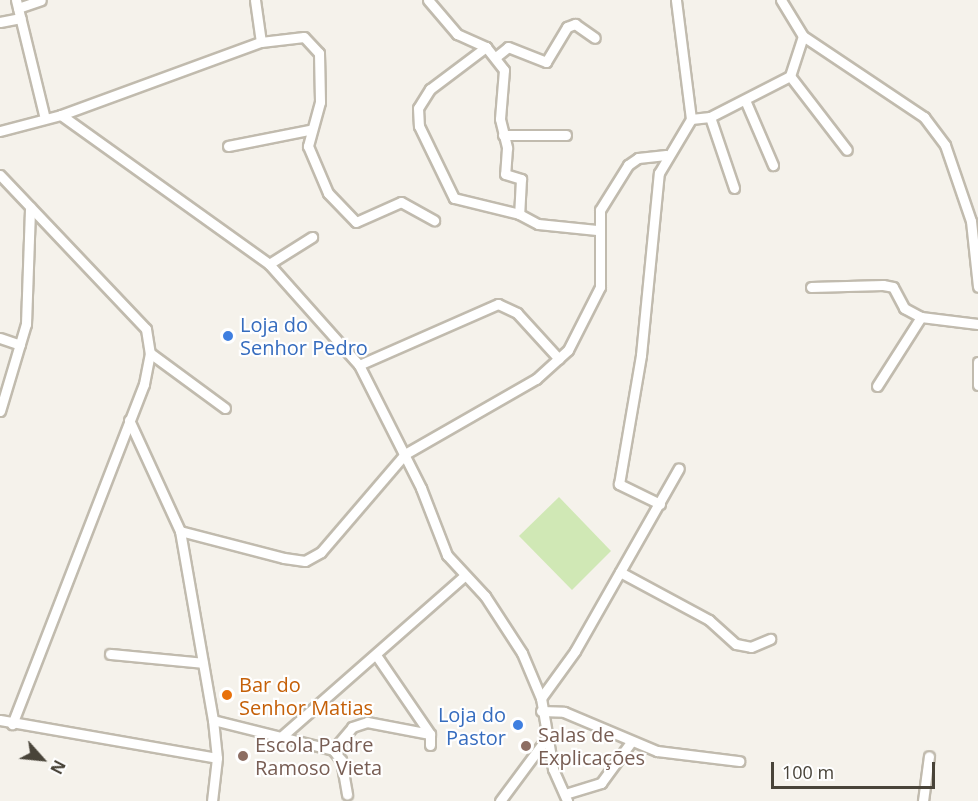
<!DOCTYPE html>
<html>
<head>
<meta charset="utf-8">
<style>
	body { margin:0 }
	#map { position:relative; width:978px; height:801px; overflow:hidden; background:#f5f2eb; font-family:"Open Sans",sans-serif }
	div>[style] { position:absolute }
	.green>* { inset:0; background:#d0e8b5 }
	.roads { filter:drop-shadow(2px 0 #c1bbae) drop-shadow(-2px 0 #c1bbae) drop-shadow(0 2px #c1bbae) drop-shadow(0 -2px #c1bbae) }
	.minor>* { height:9px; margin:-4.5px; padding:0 4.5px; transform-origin:4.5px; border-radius:4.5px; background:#fff }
	.dots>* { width:16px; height:16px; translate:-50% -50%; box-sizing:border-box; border:3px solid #fff; border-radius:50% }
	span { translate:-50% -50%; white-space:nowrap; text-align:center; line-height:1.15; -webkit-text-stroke:4.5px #fff; paint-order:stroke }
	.shop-label { font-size:20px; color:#366cbe }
	.left { translate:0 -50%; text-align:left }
	.right { translate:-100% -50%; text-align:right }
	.food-label { font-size:20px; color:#c56008 }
	.education-label { font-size:20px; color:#785e54 }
	.north { position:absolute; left:12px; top:729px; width:60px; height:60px; -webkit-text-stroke:4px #fff; paint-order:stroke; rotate:117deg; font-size:16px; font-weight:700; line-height:24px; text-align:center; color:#494439 }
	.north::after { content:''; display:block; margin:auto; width:21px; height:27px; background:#494439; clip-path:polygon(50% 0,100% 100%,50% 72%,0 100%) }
	.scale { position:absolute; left:771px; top:762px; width:164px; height:27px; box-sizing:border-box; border:3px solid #494439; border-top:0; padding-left:8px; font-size:18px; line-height:21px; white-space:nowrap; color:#494439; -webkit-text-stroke:4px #fff; paint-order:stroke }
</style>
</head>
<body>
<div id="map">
	<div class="green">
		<div style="clip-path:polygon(559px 497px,611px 551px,572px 590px,519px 536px)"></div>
	</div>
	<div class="roads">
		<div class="minor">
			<div style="left:16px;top:0;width:122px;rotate:76.3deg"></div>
			<div style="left:255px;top:0;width:42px;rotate:81.9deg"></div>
			<div style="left:428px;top:0;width:45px;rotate:49.5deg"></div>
			<div style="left:457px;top:34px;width:32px;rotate:24deg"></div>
			<div style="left:486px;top:47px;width:29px;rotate:52deg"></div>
			<div style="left:504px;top:70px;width:49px;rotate:94.7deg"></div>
			<div style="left:500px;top:119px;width:30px;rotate:76deg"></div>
			<div style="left:507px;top:148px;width:26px;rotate:94deg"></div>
			<div style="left:505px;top:174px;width:17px;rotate:17deg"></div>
			<div style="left:521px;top:179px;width:35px;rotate:93deg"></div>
			<div style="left:519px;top:214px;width:21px;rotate:28deg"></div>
			<div style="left:538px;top:224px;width:59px;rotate:5.8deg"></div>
			<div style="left:781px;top:0;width:42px;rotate:58.6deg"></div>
			<div style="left:803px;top:36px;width:146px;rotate:33.8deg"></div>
			<div style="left:924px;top:117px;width:35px;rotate:53deg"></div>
			<div style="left:945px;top:145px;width:80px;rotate:71.1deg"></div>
			<div style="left:971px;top:221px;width:66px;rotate:83.9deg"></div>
			<div style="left:18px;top:8px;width:24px;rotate:-19deg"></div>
			<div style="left:0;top:22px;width:21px;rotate:-11deg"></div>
			<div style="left:486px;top:47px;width:70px;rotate:143.1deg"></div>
			<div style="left:430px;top:89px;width:22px;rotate:122deg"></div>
			<div style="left:418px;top:108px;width:18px;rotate:87deg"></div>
			<div style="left:419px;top:126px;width:80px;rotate:64.1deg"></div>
			<div style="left:454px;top:198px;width:67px;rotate:13.8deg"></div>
			<div style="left:497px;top:56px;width:14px;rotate:-39deg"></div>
			<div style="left:508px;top:47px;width:41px;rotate:21.5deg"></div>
			<div style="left:546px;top:62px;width:41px;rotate:-59deg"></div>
			<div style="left:567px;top:27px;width:9px;rotate:-21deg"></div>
			<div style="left:575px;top:24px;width:24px;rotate:35deg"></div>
			<div style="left:790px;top:76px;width:93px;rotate:52.4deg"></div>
			<div style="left:745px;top:100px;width:71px;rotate:66.7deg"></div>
			<div style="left:61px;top:115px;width:256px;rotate:35.6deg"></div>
			<div style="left:269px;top:264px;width:135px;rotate:48.3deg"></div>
			<div style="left:359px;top:365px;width:138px;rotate:63.2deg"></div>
			<div style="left:421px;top:488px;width:72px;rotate:68.8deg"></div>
			<div style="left:447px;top:555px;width:56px;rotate:47.2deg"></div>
			<div style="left:485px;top:596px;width:68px;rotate:57deg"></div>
			<div style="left:522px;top:653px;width:49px;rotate:67.1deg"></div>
			<div style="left:541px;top:698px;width:72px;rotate:80.4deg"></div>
			<div style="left:553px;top:769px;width:35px;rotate:66deg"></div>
			<div style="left:710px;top:117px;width:90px;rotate:-27.1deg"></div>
			<div style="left:790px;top:76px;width:42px;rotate:-72deg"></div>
			<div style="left:691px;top:119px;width:19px;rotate:-6deg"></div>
			<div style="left:710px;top:117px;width:75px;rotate:71.3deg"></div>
			<div style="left:0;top:131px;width:63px;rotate:-14.7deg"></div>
			<div style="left:61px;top:115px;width:213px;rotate:-20.1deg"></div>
			<div style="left:261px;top:42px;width:43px;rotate:-6.6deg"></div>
			<div style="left:304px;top:37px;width:22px;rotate:47deg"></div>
			<div style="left:319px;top:53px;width:49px;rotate:88.8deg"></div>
			<div style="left:320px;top:102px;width:46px;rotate:105.3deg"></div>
			<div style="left:308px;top:146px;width:51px;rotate:66.9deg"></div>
			<div style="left:328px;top:193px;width:40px;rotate:46deg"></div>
			<div style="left:356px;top:222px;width:49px;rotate:-24deg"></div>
			<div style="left:401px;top:202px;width:38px;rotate:29deg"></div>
			<div style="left:503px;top:135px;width:63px"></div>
			<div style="left:228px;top:146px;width:83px;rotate:-11.2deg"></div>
			<div style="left:0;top:175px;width:212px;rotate:46.5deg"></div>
			<div style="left:146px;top:329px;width:24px;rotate:81deg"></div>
			<div style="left:150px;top:353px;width:32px;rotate:101deg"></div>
			<div style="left:144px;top:384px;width:365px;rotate:111.2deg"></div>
			<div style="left:269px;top:264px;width:51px;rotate:-32.1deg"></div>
			<div style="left:811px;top:287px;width:72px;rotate:-1.6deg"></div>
			<div style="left:883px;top:285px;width:10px;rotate:11deg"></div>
			<div style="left:893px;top:287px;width:24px;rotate:62deg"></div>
			<div style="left:904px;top:308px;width:19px;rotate:28deg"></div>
			<div style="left:921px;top:317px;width:57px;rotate:7deg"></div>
			<div style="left:0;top:338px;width:21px;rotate:19deg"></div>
			<div style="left:150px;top:353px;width:93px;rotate:36.3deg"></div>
			<div style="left:978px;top:362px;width:23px;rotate:90deg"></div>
			<div style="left:359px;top:365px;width:152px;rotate:-23.7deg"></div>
			<div style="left:498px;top:304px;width:21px;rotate:25deg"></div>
			<div style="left:517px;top:313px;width:62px;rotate:47.6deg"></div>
			<div style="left:877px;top:386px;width:82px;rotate:-57.5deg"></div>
			<div style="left:0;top:411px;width:91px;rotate:-73.4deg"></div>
			<div style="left:26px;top:324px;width:117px;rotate:-88deg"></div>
			<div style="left:129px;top:420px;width:122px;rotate:65.3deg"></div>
			<div style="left:180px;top:531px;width:192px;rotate:80.1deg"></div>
			<div style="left:213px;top:720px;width:38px;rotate:84deg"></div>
			<div style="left:217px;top:758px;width:43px;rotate:96.6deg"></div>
			<div style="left:660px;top:504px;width:46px;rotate:-154deg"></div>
			<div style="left:619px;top:484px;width:131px;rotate:-80.3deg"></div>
			<div style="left:641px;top:355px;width:183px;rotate:-84.4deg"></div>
			<div style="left:659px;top:173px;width:63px;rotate:-59.3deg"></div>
			<div style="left:691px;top:119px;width:120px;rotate:-97.2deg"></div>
			<div style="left:180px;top:531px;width:107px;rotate:14.6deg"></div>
			<div style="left:284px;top:558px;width:21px;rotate:8deg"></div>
			<div style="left:305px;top:561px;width:18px;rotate:-29deg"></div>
			<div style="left:321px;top:552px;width:129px;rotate:-49.4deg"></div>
			<div style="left:405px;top:454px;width:151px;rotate:-29.8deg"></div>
			<div style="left:536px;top:379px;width:43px;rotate:-42.2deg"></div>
			<div style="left:568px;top:350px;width:71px;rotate:-63.1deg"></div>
			<div style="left:600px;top:287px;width:77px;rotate:-90deg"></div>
			<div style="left:600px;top:210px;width:53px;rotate:-58.1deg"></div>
			<div style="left:628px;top:165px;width:12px;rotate:-35deg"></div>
			<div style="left:638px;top:158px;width:28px;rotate:-6deg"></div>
			<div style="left:620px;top:572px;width:101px;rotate:28.3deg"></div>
			<div style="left:709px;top:620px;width:36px;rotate:42deg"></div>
			<div style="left:736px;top:644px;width:15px;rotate:11deg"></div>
			<div style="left:751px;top:647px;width:21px;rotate:-23deg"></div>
			<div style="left:110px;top:654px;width:93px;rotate:5.5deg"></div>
			<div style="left:376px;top:655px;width:96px;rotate:55.6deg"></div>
			<div style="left:430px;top:734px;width:11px;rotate:90deg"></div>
			<div style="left:541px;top:698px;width:58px;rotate:-54.1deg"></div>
			<div style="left:575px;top:651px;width:210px;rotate:-60.4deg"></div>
			<div style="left:541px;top:711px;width:23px;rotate:2deg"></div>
			<div style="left:564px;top:712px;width:101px;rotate:22.8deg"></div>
			<div style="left:657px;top:751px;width:83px;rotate:7deg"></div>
			<div style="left:0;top:720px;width:220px;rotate:9.9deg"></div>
			<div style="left:213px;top:720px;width:124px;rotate:14deg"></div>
			<div style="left:333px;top:750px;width:13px;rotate:51deg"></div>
			<div style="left:341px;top:760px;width:35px;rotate:80deg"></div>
			<div style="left:281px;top:737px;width:244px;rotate:-41.3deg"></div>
			<div style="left:333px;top:750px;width:30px;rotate:-50deg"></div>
			<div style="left:352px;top:727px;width:16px;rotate:-18deg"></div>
			<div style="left:367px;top:722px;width:64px;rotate:10.8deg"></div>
			<div style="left:565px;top:794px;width:38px;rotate:-17deg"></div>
			<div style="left:601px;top:783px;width:51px;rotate:-53.8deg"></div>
			<div style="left:500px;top:801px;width:77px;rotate:-53.4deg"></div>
			<div style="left:923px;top:801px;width:45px;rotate:-82.4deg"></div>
		</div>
	</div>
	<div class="dots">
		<div style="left:228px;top:336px;background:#3f7fe0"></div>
		<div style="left:227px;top:695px;background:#e8710a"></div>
		<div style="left:518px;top:725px;background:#3f7fe0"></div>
		<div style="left:526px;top:746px;background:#8d6e63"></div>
		<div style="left:243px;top:756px;background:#8d6e63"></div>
	</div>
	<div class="shop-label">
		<span class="left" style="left:240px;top:336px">Loja do<br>Senhor Pedro</span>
		<span class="right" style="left:506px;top:726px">Loja do<br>Pastor</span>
	</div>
	<div class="food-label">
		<span class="left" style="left:239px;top:696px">Bar do<br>Senhor Matias</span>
	</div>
	<div class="education-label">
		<span class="left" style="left:538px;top:746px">Salas de<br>Explicações</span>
		<span class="left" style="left:255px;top:756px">Escola Padre<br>Ramoso Vieta</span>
	</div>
	<div class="north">N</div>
	<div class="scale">100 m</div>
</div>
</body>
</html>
